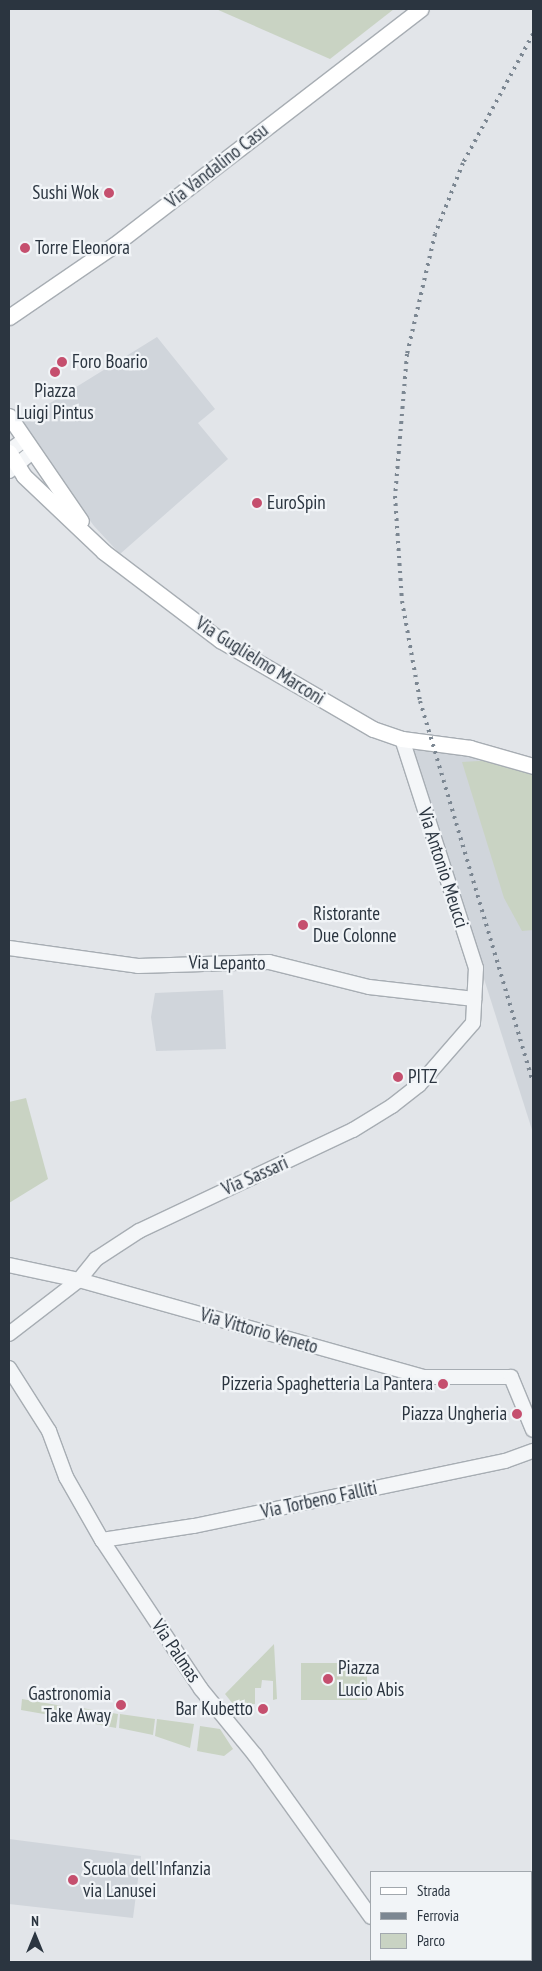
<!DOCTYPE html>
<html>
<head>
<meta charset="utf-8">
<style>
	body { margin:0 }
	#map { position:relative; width:542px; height:1971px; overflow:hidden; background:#e2e5e9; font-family:"PT Sans Narrow",sans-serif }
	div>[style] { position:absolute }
	.built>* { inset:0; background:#d0d5db }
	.green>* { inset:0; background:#c9d3c3 }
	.roads { filter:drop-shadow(1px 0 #a7adb3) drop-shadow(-1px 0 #a7adb3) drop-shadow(0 1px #a7adb3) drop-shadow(0 -1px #a7adb3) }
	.tertiary>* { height:14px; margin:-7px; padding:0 7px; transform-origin:7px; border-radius:7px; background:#f4f6f8 }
	.secondary>* { height:15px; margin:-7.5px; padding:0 7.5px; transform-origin:7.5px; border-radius:7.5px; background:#fff }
	.rail>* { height:4px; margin-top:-2px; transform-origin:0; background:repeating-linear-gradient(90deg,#7c8792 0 2.5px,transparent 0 7.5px) }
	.dots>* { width:14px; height:14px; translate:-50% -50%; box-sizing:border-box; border:2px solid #f1f4f7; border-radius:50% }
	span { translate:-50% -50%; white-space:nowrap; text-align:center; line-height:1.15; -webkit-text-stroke:4.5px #f1f4f7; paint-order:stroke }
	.street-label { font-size:19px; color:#2b3540 }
	.poi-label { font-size:19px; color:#2b3540 }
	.right { translate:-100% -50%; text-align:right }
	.left { translate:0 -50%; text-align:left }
	.frame { position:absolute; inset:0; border:10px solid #2b3540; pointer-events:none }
	.legend { position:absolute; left:370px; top:1871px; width:162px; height:90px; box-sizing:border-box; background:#f1f4f7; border:1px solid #a2a8ae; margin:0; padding:6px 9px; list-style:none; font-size:15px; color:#2b3540 }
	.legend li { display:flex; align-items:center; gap:10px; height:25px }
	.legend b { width:25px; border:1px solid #a2a8ae }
	.north { position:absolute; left:10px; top:1911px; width:50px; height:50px; -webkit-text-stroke:4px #f1f4f7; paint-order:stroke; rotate:0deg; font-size:14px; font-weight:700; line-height:20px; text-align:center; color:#2b3540 }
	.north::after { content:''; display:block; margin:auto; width:18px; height:22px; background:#2b3540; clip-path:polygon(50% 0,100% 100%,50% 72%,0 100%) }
</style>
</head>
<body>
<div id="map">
	<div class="built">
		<div style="clip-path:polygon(157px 337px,215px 409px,198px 423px,228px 459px,120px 554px,94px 526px,18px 423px)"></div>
		<div style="clip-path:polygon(410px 746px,506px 763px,533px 773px,533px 1133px)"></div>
		<div style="clip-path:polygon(223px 990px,226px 1049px,156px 1051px,151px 1017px,155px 993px)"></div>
		<div style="clip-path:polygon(9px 1839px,141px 1856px,133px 1918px,9px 1904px)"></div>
	</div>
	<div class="green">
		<div style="clip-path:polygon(216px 9px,394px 9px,330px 59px)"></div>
		<div style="clip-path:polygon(495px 760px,533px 775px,533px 930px,522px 931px,504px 898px,462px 762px)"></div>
		<div style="clip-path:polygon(26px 1098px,48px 1179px,9px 1203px,9px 1102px)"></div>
		<div style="clip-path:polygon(274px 1644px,277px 1699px,273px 1700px,273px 1681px,262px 1680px,261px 1688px,255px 1688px,255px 1704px,233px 1704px,225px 1694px)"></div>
		<div style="clip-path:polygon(301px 1663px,367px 1663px,367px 1700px,301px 1700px)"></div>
		<div style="clip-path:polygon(22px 1699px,63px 1706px,61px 1717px,21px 1710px)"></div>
		<div style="clip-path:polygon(82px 1708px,118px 1714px,116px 1728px,80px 1721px)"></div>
		<div style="clip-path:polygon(120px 1714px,155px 1719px,153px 1735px,119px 1728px)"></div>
		<div style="clip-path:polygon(157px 1719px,194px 1724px,190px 1748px,155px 1736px)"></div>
		<div style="clip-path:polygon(200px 1726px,220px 1729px,233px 1749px,224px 1756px,197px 1751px)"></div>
	</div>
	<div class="roads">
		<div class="tertiary">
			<div style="left:9px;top:451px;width:17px;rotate:-36deg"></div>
			<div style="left:9px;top:471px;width:28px;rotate:-39deg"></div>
			<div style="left:9px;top:948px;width:130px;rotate:7.9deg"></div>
			<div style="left:138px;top:966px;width:131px;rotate:-1.7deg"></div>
			<div style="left:269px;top:962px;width:103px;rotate:14deg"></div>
			<div style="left:369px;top:987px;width:106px;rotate:6.5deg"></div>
			<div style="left:9px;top:1265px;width:72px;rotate:12.1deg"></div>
			<div style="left:79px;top:1280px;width:358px;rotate:15.7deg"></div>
			<div style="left:424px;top:1377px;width:87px"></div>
			<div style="left:511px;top:1377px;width:57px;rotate:67.5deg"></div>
			<div style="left:9px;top:1334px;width:88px;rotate:-37.6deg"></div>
			<div style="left:79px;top:1280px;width:27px;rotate:-51deg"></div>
			<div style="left:96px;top:1259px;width:51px;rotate:-33.1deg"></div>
			<div style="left:139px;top:1231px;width:237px;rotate:-25.3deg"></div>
			<div style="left:353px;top:1130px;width:46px;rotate:-31.6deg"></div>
			<div style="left:392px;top:1106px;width:34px;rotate:-38deg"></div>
			<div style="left:419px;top:1085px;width:82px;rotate:-48.9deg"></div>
			<div style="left:473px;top:1023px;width:55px;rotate:-86.9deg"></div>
			<div style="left:476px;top:968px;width:241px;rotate:-107.9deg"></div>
			<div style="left:9px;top:1368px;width:75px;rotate:57.6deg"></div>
			<div style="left:49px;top:1431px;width:49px;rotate:69.7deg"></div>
			<div style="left:66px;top:1477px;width:73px;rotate:60.3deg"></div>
			<div style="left:102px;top:1540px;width:179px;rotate:56.4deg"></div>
			<div style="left:201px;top:1689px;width:85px;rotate:50.7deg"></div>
			<div style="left:255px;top:1755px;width:199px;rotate:54.4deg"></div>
			<div style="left:102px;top:1540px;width:93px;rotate:-8.7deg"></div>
			<div style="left:194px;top:1526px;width:318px;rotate:-11.8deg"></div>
			<div style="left:505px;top:1461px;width:30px;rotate:-20deg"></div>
			<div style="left:402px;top:1960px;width:2px;rotate:63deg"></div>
		</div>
		<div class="secondary">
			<div style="left:9px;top:317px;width:127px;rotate:-34.4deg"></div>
			<div style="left:114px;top:245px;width:387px;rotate:-37.6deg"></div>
			<div style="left:9px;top:416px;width:127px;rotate:55.6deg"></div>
			<div style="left:9px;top:452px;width:28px;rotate:58deg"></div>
			<div style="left:24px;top:476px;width:110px;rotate:43.5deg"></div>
			<div style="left:104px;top:552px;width:146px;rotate:37.2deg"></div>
			<div style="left:220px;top:640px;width:177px;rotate:30.2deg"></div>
			<div style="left:373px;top:729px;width:31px;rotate:19deg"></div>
			<div style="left:402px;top:739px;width:69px;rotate:7.5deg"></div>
			<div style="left:470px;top:748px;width:66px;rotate:15.9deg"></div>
		</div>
	</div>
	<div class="rail">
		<div style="left:533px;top:34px;width:147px;rotate:118.5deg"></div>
		<div style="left:463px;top:163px;width:76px;rotate:111.5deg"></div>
		<div style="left:435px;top:234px;width:123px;rotate:103.1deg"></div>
		<div style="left:407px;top:354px;width:143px;rotate:94.8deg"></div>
		<div style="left:395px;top:496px;width:105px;rotate:86.2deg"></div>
		<div style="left:402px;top:601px;width:102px;rotate:79.8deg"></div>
		<div style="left:420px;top:701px;width:397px;rotate:73.5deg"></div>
	</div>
	<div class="dots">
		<div style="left:109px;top:193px;background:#c54f6e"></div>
		<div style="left:25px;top:248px;background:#c54f6e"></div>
		<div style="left:62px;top:362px;background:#c54f6e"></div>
		<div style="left:55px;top:372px;background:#c54f6e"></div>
		<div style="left:257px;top:503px;background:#c54f6e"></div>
		<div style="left:303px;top:925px;background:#c54f6e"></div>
		<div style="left:398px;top:1077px;background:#c54f6e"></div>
		<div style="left:443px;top:1384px;background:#c54f6e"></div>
		<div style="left:517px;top:1414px;background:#c54f6e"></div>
		<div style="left:328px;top:1679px;background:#c54f6e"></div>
		<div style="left:121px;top:1705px;background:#c54f6e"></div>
		<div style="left:263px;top:1709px;background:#c54f6e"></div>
		<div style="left:73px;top:1880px;background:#c54f6e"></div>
	</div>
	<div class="street-label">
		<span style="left:217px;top:166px;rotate:-38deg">Via Vandalino Casu</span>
		<span style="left:260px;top:661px;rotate:32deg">Via Guglielmo Marconi</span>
		<span style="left:443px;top:868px;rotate:72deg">Via Antonio Meucci</span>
		<span style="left:227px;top:963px;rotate:1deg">Via Lepanto</span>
		<span style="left:255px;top:1176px;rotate:-24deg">Via Sassari</span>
		<span style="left:259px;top:1331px;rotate:16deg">Via Vittorio Veneto</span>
		<span style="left:319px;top:1500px;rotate:-12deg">Via Torbeno Falliti</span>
		<span style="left:176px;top:1651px;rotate:56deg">Via Palmas</span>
	</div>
	<div class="poi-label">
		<span class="right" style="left:99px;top:193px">Sushi Wok</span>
		<span class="left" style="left:35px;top:248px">Torre Eleonora</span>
		<span class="left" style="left:72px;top:362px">Foro Boario</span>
		<span style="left:55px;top:402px">Piazza<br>Luigi Pintus</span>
		<span class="left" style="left:267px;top:503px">EuroSpin</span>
		<span class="left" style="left:313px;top:925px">Ristorante<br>Due Colonne</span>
		<span class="left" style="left:408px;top:1077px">PITZ</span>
		<span class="right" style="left:433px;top:1384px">Pizzeria Spaghetteria La Pantera</span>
		<span class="right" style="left:507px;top:1414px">Piazza Ungheria</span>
		<span class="left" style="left:338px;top:1679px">Piazza<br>Lucio Abis</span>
		<span class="right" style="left:111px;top:1705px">Gastronomia<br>Take Away</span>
		<span class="right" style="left:253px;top:1709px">Bar Kubetto</span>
		<span class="left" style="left:83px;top:1880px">Scuola dell'Infanzia<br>via Lanusei</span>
	</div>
	<div class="frame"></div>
	<ul class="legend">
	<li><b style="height:6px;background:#fff"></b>Strada</li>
	<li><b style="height:6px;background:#7c8792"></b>Ferrovia</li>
	<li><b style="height:14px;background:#c9d3c3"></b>Parco</li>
	</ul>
	<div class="north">N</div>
</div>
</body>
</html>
